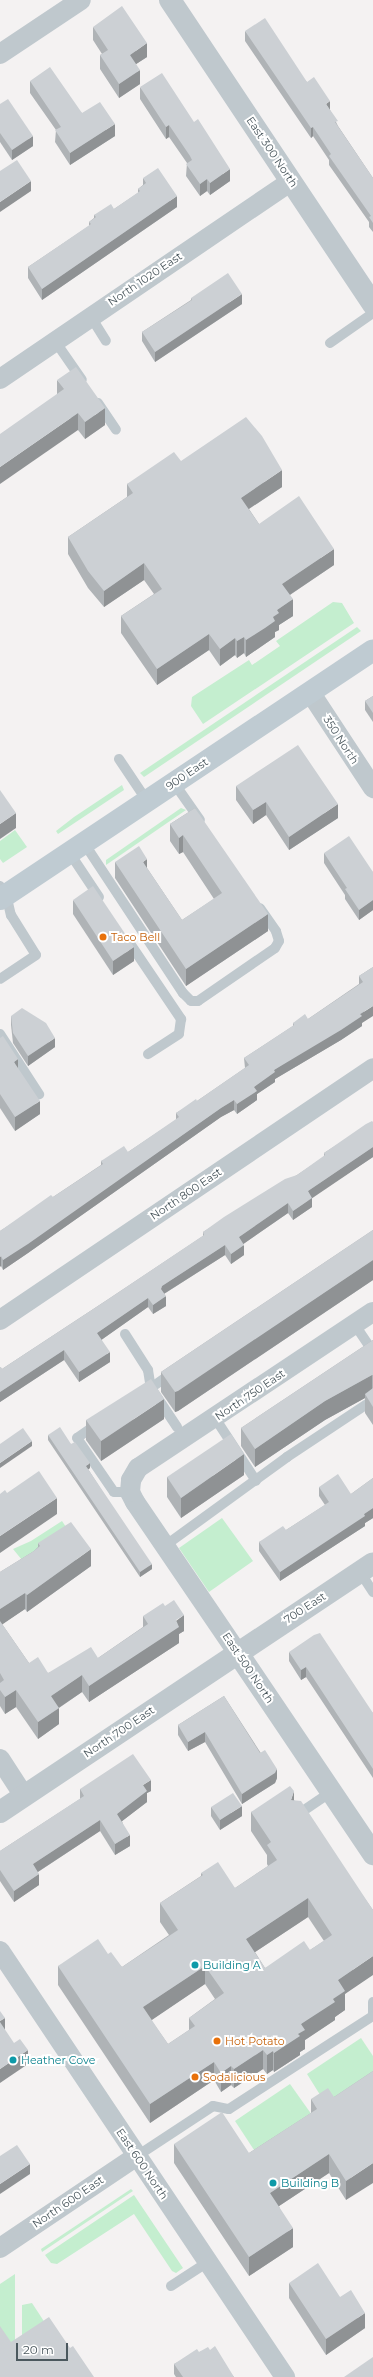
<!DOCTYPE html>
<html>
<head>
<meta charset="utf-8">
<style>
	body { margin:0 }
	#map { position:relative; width:373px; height:2377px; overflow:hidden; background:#f4f2f2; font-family:Montserrat,sans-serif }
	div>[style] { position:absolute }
	.green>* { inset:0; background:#c4eecf }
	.service>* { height:10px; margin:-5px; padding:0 5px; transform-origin:5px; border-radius:5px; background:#bfc8cd }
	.minor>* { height:20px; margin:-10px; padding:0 10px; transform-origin:10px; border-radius:10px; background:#bfc8cd }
	.tertiary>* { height:22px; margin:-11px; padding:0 11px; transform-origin:11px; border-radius:11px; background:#bfc8cd }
	.secondary>* { height:22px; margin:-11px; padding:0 11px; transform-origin:11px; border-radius:11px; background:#bfcbd2 }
	.wall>* { inset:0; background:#afb3b6 }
	.shaded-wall>* { inset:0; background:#8f9294 }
	.building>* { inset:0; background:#ccd0d4 }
	.dots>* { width:11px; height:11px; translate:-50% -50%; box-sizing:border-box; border:2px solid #fff; border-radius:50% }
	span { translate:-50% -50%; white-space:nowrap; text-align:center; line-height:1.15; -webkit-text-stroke:4px #fff; paint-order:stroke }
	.street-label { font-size:11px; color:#4b585e }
	.food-label { font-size:11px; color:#c56008 }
	.left { translate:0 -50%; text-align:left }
	.culture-label { font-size:11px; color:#0d838f }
	.scale { position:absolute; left:16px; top:2343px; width:52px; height:18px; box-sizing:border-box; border:2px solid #4b585e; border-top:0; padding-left:5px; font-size:12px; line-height:14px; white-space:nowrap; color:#4b585e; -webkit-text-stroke:3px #fff; paint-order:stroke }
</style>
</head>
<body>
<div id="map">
	<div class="green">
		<div style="clip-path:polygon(333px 602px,342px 603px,354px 623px,203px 724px,191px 706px,192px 697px,249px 660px,252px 665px,280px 646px,276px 641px)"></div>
		<div style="clip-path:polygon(357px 627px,361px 631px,144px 777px,140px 773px)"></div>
		<div style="clip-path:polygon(122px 785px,124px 790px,58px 834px,56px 831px,74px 817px)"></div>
		<div style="clip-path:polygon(181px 808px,186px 810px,106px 865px,106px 860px)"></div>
		<div style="clip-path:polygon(15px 830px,27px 847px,3px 863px,0 859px,0 841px)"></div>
		<div style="clip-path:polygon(222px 1518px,253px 1561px,209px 1592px,179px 1548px)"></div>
		<div style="clip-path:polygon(62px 1521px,68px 1530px,22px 1560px,13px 1549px,31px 1541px)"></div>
		<div style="clip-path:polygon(361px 2038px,373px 2056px,373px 2075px,327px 2106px,307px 2074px)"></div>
		<div style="clip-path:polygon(290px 2084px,312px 2115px,256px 2153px,235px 2121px)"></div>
		<div style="clip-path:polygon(131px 2189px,133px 2191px,42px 2252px,41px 2249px)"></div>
		<div style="clip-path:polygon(134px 2195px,183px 2268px,176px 2273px,172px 2271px,134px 2214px,57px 2264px,51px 2263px,45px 2255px)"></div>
		<div style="clip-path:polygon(15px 2274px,15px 2349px,0 2342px,0 2284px)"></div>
		<div style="clip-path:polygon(32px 2303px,49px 2329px,22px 2348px,22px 2305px)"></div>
	</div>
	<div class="service">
		<div style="left:91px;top:317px;width:28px;rotate:58deg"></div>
		<div style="left:55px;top:341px;width:47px;rotate:55.3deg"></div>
		<div style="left:330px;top:343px;width:52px;rotate:-34.9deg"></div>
		<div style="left:98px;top:403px;width:32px;rotate:56deg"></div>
		<div style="left:119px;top:759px;width:50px;rotate:56.3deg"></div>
		<div style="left:174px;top:783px;width:45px;rotate:54.9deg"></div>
		<div style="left:84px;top:843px;width:180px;rotate:56.6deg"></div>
		<div style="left:183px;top:993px;width:11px;rotate:45deg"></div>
		<div style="left:191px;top:1001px;width:7px"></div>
		<div style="left:198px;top:1001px;width:93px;rotate:-34.5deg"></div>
		<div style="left:275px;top:948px;width:8px;rotate:-60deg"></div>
		<div style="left:279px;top:941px;width:10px;rotate:-107deg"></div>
		<div style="left:276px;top:931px;width:28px;rotate:-125deg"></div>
		<div style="left:69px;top:852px;width:54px;rotate:56.3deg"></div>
		<div style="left:0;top:886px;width:10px;rotate:53deg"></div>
		<div style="left:6px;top:894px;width:22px;rotate:77deg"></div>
		<div style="left:11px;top:915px;width:47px;rotate:58deg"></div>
		<div style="left:36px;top:955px;width:43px;rotate:146.3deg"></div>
		<div style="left:127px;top:939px;width:97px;rotate:56deg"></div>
		<div style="left:181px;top:1019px;width:15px;rotate:98deg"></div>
		<div style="left:179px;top:1034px;width:37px;rotate:147deg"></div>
		<div style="left:0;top:1034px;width:72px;rotate:57deg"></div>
		<div style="left:355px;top:1325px;width:32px;rotate:56deg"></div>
		<div style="left:125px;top:1334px;width:43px;rotate:57.4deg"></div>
		<div style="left:148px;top:1370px;width:18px;rotate:81deg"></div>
		<div style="left:151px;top:1388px;width:47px;rotate:56.3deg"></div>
		<div style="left:145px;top:1392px;width:32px;rotate:-35deg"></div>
		<div style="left:215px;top:1418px;width:75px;rotate:56.9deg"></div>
		<div style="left:97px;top:1424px;width:24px;rotate:145deg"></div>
		<div style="left:77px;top:1438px;width:65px;rotate:55.6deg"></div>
		<div style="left:114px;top:1492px;width:16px"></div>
		<div style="left:166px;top:1545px;width:150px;rotate:-36deg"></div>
		<div style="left:287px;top:1457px;width:103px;rotate:-33.5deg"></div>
		<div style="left:360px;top:1572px;width:24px;rotate:57deg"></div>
		<div style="left:297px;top:1815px;width:41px;rotate:-34.1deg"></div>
		<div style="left:373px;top:2002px;width:12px;rotate:90deg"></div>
		<div style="left:137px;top:2156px;width:91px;rotate:-33.3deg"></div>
		<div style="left:213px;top:2106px;width:16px;rotate:11deg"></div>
		<div style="left:229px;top:2109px;width:171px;rotate:-32.9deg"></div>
		<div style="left:171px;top:2286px;width:44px;rotate:-33deg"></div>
	</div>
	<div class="minor">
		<div style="left:0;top:54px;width:97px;rotate:-33.7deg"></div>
		<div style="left:0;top:379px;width:352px;rotate:-34.2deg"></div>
		<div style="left:310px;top:692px;width:115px;rotate:56.7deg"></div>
		<div style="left:0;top:1320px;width:450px;rotate:-34deg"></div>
		<div style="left:237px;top:1652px;width:181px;rotate:-124.2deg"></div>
		<div style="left:135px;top:1502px;width:11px;rotate:-117deg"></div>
		<div style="left:130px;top:1492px;width:12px;rotate:-85deg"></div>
		<div style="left:131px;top:1480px;width:14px;rotate:-60deg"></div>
		<div style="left:138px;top:1468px;width:282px;rotate:-33.6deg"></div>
		<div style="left:0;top:1759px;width:44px;rotate:57deg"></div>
		<div style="left:0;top:1951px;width:513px;rotate:56.22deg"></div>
		<div style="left:0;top:2248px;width:165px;rotate:-33.9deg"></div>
	</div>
	<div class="tertiary">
		<div style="left:170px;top:0;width:366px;rotate:56.3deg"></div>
		<div style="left:237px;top:1652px;width:244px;rotate:56deg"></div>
		<div style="left:0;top:1812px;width:448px;rotate:-33.7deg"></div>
	</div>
	<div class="secondary">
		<div style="left:0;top:899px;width:448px;rotate:-33.7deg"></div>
	</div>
	<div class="wall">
		<div style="clip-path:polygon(93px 27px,147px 57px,136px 64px,140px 84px,119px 98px,100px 69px,100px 55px,102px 54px,93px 40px)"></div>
		<div style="clip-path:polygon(245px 31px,307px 82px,330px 110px,338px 126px,373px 178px,373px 232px,369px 227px,369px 222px,329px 165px,329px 160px,313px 136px,311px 138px,245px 41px)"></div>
		<div style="clip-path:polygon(30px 81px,82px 113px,115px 136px,70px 165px,55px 142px,56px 130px,30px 93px)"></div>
		<div style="clip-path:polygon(140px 87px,230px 181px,210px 195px,207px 191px,200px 196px,186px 176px,187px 163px,169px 137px,166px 139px,140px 99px)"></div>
		<div style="clip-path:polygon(0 104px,33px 146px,12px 160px,0 142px)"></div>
		<div style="clip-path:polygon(143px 178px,177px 207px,42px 300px,28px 278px,28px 267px,89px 226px,89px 222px,94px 218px,94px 215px,114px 209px,138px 193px,138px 189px,143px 185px)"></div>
		<div style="clip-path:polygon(191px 298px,242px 304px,155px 362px,142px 341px,142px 332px,191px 300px)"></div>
		<div style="clip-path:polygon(57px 380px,105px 425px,85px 439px,78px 430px,57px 394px)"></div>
		<div style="clip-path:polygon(181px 461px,282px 487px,249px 509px,259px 524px,334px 565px,290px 595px,293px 616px,279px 625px,279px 630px,275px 632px,275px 637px,246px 657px,244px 653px,237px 658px,235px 655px,220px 666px,209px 650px,157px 685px,121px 633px,121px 616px,154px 594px,144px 580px,104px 607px,88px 588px,68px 554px,68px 537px,127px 497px,127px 484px)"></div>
		<div style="clip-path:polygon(373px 696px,373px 722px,365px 710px,365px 701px)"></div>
		<div style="clip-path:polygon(236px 786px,338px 818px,289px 850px,266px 815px,253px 824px,236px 800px)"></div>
		<div style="clip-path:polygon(195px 808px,268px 931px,186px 986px,115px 878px,115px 862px,147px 868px,182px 920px,214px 899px,183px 852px,179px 854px,170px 841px,170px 824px)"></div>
		<div style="clip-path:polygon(324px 853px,373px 872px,373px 910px,359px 920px,345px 899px,345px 895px,324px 863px)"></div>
		<div style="clip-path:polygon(73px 900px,134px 961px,113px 975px,73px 914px)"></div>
		<div style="clip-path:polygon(373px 967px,362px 1023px,362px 1026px,341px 1040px,275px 1079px,275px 1082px,257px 1094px,257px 1100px,237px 1114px,234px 1110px,221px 1117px,28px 1253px,3px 1270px,1px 1266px,0 1231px,53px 1197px,101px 1165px,101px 1161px,128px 1152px,176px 1120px,176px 1113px,197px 1101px,245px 1068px,244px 1058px,293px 1026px,293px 1023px,308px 1019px,359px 984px,359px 976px)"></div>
		<div style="clip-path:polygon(11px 1016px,55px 1047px,28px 1066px,13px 1043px,11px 1025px)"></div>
		<div style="clip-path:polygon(0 1038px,40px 1114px,15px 1131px,0 1108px)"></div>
		<div style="clip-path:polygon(373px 1122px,373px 1157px,312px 1197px,312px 1207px,293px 1220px,288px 1213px,243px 1244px,244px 1255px,231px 1264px,225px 1255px,164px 1294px,166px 1306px,153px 1314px,148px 1307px,101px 1340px,110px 1362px,79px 1382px,64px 1360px,0 1402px,0 1367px,2px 1369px,107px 1300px,203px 1236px,203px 1232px,297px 1175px,324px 1157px,324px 1153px)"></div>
		<div style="clip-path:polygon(373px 1230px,373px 1280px,178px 1411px,175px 1412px,161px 1392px,161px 1372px)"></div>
		<div style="clip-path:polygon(373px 1340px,373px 1425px,365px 1413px,365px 1398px,325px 1420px,255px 1467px,241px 1446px,241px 1428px)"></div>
		<div style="clip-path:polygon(164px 1419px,101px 1461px,86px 1440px,86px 1420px)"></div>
		<div style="clip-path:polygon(48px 1435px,71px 1444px,90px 1468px,88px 1469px,152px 1569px,140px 1577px,48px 1440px)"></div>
		<div style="clip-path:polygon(244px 1475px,181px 1518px,167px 1497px,167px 1477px)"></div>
		<div style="clip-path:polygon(373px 1478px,373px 1518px,365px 1523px,365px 1526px,280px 1581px,259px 1551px,259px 1542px,286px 1530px,325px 1505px,319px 1496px,319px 1487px,351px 1494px)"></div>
		<div style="clip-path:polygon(38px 1543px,91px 1566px,27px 1612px,25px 1609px,2px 1624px,29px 1663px,48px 1673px,98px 1658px,143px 1627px,143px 1616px,184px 1631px,179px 1634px,179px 1643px,89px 1702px,82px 1692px,59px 1708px,59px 1724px,38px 1739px,16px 1707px,5px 1714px,0 1706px,0 1572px,34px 1551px,38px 1547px)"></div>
		<div style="clip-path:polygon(289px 1652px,373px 1713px,373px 1778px,306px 1677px,301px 1680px,289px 1661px)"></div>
		<div style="clip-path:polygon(224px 1696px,277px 1778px,275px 1783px,242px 1804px,205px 1742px,188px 1751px,178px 1735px,178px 1725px)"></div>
		<div style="clip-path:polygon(80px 1789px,151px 1791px,147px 1793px,147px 1802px,122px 1821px,130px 1846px,115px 1855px,100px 1831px,38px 1872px,39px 1885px,14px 1902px,0 1881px,0 1851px,80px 1799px)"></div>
		<div style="clip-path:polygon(evenodd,294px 1800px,373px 1910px,345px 1994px,345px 2010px,335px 2017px,335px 2020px,305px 2040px,305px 2049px,300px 2052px,300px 2055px,274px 2072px,273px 2070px,267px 2074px,263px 2069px,234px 2088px,231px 2085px,221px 2092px,214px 2080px,150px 2123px,58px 1985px,58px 1966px,108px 1954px,122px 1967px,169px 1935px,160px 1922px,160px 1903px,201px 1876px,201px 1873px,235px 1888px,268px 1866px,267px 1864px,267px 1855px,251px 1831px,251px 1812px,294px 1800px,308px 1917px,324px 1941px,310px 1950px,265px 1968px,255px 1952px,308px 1917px,294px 1800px,205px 1984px,215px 1999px,189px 2018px,189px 2030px,168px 2044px,151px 2020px,205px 1984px)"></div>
		<div style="clip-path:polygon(211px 1807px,242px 1816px,220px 1830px,211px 1816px)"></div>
		<div style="clip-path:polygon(373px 2071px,346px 2200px,329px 2173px,279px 2206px,293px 2247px,249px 2276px,174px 2163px,174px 2144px,249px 2153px,311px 2113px,311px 2099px,334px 2097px)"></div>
		<div style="clip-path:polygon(289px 2283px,340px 2297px,365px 2328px,326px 2355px,289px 2298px)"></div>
		<div style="clip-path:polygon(210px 2350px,234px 2377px,176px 2377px,174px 2374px,174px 2364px,199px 2352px)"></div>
	</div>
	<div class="shaded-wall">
		<div style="clip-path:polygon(147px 43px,147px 57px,130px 68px,130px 55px)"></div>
		<div style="clip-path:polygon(140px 70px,140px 84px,119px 98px,119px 84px)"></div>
		<div style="clip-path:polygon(330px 101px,330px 111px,326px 104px)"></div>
		<div style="clip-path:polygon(115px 124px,115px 136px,70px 165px,70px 153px)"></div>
		<div style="clip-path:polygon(169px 125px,169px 137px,166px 139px,166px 127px)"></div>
		<div style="clip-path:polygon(313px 127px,313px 136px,311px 138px,311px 128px)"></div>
		<div style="clip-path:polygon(33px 136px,33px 146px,12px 160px,12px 150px)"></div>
		<div style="clip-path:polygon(230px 169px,230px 181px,210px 195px,210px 183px)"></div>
		<div style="clip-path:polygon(207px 179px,207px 191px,200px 196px,200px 184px)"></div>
		<div style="clip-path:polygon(31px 181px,31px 191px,0 212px,0 202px)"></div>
		<div style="clip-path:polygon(177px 196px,177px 207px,42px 300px,42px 289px)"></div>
		<div style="clip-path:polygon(242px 294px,242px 304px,155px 362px,155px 352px)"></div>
		<div style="clip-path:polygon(105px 408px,105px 425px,85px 439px,85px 422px)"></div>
		<div style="clip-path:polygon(78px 413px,78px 430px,0 484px,0 467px)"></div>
		<div style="clip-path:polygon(282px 470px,282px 487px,241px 514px,241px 498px)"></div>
		<div style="clip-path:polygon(334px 549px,334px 565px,282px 600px,282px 584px)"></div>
		<div style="clip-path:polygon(144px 563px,144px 580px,104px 607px,104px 591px)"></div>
		<div style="clip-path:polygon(293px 599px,293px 616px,279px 625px,279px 630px,275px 632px,275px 637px,246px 657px,246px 640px,277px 610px)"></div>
		<div style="clip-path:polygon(209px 634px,209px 650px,157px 685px,157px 669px)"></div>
		<div style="clip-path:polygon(244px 637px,244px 653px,237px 658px,237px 641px)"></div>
		<div style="clip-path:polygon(235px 638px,235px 655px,220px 666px,220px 649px)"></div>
		<div style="clip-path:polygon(266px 802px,266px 815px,253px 824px,253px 810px)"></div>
		<div style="clip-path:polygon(338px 804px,338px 818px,289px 850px,289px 837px)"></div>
		<div style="clip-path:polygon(16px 813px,16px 828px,0 839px,0 824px)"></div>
		<div style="clip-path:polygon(183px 835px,183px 852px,179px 854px,179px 838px)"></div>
		<div style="clip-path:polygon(147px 859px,147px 876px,143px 862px)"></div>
		<div style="clip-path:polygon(373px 900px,373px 910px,359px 920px,359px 910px)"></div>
		<div style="clip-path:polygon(268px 914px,268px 931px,186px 986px,186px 969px)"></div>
		<div style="clip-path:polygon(134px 947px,134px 961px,113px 975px,113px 961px)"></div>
		<div style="clip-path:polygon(373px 1006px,373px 1016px,362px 1023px,362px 1026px,341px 1040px,275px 1079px,275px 1082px,257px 1094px,257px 1100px,237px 1114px,237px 1104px,254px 1087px,274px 1070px)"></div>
		<div style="clip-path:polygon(55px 1038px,55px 1047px,28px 1066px,28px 1056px)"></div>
		<div style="clip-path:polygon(18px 1059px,18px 1073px,14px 1062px)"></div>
		<div style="clip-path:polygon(234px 1100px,234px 1110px,221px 1117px,28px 1253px,3px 1270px,3px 1260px,221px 1108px)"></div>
		<div style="clip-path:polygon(40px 1101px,40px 1114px,15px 1131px,15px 1117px)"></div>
		<div style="clip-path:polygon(373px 1147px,373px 1157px,308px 1201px,308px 1191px)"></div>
		<div style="clip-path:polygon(312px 1198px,312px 1207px,293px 1220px,293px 1211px)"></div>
		<div style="clip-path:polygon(288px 1203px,288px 1213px,239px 1247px,239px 1237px)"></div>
		<div style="clip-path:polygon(225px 1245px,225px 1255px,162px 1295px,161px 1289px,162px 1286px)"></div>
		<div style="clip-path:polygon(244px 1245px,244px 1255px,231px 1264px,231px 1254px)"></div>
		<div style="clip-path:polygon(1px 1256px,1px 1266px,0 1267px,0 1257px)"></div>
		<div style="clip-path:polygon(373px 1260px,373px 1280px,178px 1411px,175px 1412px,175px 1392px)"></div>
		<div style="clip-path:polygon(166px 1296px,166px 1306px,153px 1314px,153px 1305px)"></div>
		<div style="clip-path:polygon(148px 1298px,148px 1307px,97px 1343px,97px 1333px)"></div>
		<div style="clip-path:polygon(64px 1350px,64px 1360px,0 1402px,0 1392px)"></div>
		<div style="clip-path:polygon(110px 1352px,110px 1362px,79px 1382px,79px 1372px)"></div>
		<div style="clip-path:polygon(372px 1375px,372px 1394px,365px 1394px,365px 1398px,325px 1420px,255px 1467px,255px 1449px,325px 1401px)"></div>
		<div style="clip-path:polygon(164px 1399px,164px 1419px,101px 1461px,101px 1441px)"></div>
		<div style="clip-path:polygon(32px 1441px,32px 1446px,0 1468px,0 1463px)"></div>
		<div style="clip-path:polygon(244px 1454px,244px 1475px,181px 1518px,181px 1498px)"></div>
		<div style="clip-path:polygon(90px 1463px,90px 1468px,86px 1471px,86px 1466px)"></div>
		<div style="clip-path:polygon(57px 1498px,57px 1514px,0 1553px,0 1536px)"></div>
		<div style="clip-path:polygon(373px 1508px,373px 1518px,365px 1523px,365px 1526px,280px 1581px,280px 1572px)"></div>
		<div style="clip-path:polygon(91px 1549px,91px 1566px,27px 1612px,27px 1595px)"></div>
		<div style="clip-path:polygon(152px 1564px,152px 1569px,140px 1577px,140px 1572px)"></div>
		<div style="clip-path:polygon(25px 1593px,25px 1609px,0 1626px,0 1609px)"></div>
		<div style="clip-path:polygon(184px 1615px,184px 1631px,179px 1634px,179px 1643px,89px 1702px,89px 1686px)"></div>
		<div style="clip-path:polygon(306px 1667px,306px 1677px,301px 1680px,301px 1670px)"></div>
		<div style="clip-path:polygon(82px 1675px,82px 1692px,51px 1713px,51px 1696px)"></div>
		<div style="clip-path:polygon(16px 1690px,16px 1707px,5px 1714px,5px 1697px)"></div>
		<div style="clip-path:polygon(59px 1708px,59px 1724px,38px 1739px,38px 1722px)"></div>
		<div style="clip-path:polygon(205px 1732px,205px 1742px,188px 1751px,188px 1742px)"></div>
		<div style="clip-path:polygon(277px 1769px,277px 1778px,275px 1783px,242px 1804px,242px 1794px)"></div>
		<div style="clip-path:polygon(151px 1780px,151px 1791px,147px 1793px,147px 1802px,117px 1825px,117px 1814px,143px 1785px)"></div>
		<div style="clip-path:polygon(294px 1791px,294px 1809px,291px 1800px)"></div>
		<div style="clip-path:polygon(242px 1806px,242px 1816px,220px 1830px,220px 1820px)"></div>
		<div style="clip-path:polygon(100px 1820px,100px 1831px,33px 1875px,33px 1864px)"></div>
		<div style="clip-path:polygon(130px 1835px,130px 1846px,115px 1855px,115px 1844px)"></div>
		<div style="clip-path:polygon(39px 1874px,39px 1885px,14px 1902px,14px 1891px)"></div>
		<div style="clip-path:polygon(308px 1898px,308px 1917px,246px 1958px,246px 1939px)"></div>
		<div style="clip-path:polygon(373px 1956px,373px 1975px,345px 1994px,345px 2010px,335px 2017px,335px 2020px,305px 2040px,305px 2049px,300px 2052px,300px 2055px,274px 2072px,274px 2053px,298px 2034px,301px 2024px,333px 1999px,338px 1980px)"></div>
		<div style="clip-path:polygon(205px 1966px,205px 1984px,143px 2026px,143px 2007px)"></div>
		<div style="clip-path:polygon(5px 2018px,5px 2032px,0 2035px,0 2021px)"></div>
		<div style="clip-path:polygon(28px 2050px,28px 2064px,0 2083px,0 2069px)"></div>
		<div style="clip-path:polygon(263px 2050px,263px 2069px,234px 2088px,234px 2069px)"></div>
		<div style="clip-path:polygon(273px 2051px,273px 2070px,267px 2074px,267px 2055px)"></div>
		<div style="clip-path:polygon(214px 2062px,214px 2080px,150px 2123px,150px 2104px)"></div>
		<div style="clip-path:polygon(231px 2066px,231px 2085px,221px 2092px,221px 2073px)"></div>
		<div style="clip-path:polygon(329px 2154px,329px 2173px,270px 2212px,270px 2193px)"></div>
		<div style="clip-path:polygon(373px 2163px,373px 2183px,346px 2200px,346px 2181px)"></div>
		<div style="clip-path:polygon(30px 2164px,30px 2174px,0 2194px,0 2184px)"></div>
		<div style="clip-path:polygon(293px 2228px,293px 2247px,249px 2276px,249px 2257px)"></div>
		<div style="clip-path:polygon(365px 2313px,365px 2328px,326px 2355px,326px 2339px)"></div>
	</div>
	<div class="building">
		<div style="clip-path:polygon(122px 6px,147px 43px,130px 55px,140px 70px,119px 84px,100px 55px,108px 50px,93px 27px)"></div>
		<div style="clip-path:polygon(265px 18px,307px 82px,314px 77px,330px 101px,326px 104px,338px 121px,335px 122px,373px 178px,373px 223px,369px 217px,371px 216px,329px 156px,331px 154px,313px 127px,311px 128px,245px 31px)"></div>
		<div style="clip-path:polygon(50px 67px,82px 113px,100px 102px,115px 124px,70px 153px,55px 130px,61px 127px,30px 81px)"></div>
		<div style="clip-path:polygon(162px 73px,194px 122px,198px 119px,230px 169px,210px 183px,207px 179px,200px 184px,186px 164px,192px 160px,190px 156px,169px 125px,166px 127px,140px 87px)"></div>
		<div style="clip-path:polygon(8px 99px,33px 136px,12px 150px,0 133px,0 104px)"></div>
		<div style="clip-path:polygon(17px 160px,31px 181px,0 202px,0 171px)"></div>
		<div style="clip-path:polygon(158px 168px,177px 196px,42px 289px,28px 267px,91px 224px,89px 222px,96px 217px,94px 215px,111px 204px,114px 209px,140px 191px,138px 189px,146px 183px,143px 178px)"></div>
		<div style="clip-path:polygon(228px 273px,242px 294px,155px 352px,142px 332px,192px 300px,191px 298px)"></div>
		<div style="clip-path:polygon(76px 367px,105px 408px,85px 422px,78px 413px,0 467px,0 434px,64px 389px,57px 380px)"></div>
		<div style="clip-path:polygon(246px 417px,262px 436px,282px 470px,241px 498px,259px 524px,299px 496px,334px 549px,282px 584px,293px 599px,277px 610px,279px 613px,273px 617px,275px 621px,265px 628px,246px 640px,244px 637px,237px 641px,235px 638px,220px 649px,209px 634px,157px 669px,121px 616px,162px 589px,144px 563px,104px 591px,88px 571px,68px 537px,133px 493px,127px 484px,174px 452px,181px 461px)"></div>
		<div style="clip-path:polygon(373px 696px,373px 713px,365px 701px)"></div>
		<div style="clip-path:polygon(298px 745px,338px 804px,289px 837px,266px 802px,253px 810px,236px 786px)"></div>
		<div style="clip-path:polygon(0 790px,16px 813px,0 824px)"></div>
		<div style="clip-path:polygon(195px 808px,268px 914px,186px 969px,115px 862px,139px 846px,147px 859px,143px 862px,182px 920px,222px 893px,183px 835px,179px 838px,170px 824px)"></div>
		<div style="clip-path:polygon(349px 836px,373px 872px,373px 900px,359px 910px,345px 889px,347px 888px,324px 853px)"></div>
		<div style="clip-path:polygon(93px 886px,134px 947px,113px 961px,73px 900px)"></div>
		<div style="clip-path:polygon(373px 967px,373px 1006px,360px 1014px,362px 1016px,341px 1030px,274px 1070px,275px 1072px,254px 1087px,257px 1091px,237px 1104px,234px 1100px,221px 1108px,28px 1244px,3px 1260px,1px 1256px,0 1257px,0 1231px,51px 1195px,53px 1197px,103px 1164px,101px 1161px,124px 1146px,128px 1152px,179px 1117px,176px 1113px,196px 1099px,197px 1101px,249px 1065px,244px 1058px,294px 1025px,293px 1023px,305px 1014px,308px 1019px,363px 982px,359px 976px)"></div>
		<div style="clip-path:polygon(22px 1008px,46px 1023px,55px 1038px,28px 1056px,13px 1033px,11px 1016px)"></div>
		<div style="clip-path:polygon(3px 1036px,18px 1059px,14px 1062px,40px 1101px,15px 1117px,0 1094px,0 1038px)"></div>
		<div style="clip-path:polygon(372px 1121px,373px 1122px,373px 1147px,308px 1191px,312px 1198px,293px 1211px,288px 1203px,239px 1237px,244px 1245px,231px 1254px,225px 1245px,162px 1286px,161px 1289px,166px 1296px,153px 1305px,148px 1298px,97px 1333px,110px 1352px,79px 1372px,64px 1350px,0 1392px,0 1367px,1px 1367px,2px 1369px,107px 1300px,204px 1235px,203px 1232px,224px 1217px,285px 1179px,297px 1175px,325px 1155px,324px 1153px,366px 1124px)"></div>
		<div style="clip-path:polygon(373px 1230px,373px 1260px,178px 1391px,175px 1392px,161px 1372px)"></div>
		<div style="clip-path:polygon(373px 1340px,373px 1375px,372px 1375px,325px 1401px,255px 1449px,241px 1428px)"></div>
		<div style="clip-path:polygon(151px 1379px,164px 1399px,101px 1441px,86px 1420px)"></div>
		<div style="clip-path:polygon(373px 1388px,373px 1407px,365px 1394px)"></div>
		<div style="clip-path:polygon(60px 1427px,71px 1444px,75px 1442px,90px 1463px,86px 1466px,152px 1564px,140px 1572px,48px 1435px)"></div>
		<div style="clip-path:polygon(23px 1428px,32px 1441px,0 1463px,0 1444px)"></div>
		<div style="clip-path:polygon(231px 1434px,244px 1454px,181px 1498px,167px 1477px)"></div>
		<div style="clip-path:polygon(39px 1471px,57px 1498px,0 1536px,0 1494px,5px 1490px,7px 1493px)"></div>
		<div style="clip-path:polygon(338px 1474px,351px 1494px,373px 1478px,373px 1508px,364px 1514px,365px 1516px,280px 1572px,259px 1542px,283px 1526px,286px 1530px,329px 1502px,319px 1487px)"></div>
		<div style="clip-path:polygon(71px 1522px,91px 1549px,27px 1595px,25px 1593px,0 1609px,0 1572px,34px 1551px,40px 1546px,38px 1543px)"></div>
		<div style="clip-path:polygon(174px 1600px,184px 1615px,176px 1620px,179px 1627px,89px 1686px,82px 1675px,51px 1696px,59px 1708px,38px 1722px,16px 1690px,5px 1697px,0 1690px,0 1683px,4px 1680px,0 1673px,0 1621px,29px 1663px,38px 1657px,48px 1673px,91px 1647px,98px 1658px,148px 1624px,143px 1616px,163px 1603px,165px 1606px)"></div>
		<div style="clip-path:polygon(320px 1633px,373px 1713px,373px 1769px,306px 1667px,301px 1670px,289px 1652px,314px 1635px)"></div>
		<div style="clip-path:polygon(224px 1696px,260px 1753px,265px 1750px,277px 1769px,275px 1773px,242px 1794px,205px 1732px,188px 1742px,178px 1725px)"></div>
		<div style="clip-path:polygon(133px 1754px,151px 1780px,143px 1785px,147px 1791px,117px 1814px,130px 1835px,115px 1844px,100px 1820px,33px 1864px,39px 1874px,14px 1891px,0 1870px,0 1851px,84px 1796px,80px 1789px)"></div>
		<div style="clip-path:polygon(evenodd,290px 1786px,294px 1791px,291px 1800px,301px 1801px,373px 1910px,373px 1956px,338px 1980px,345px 1991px,333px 1999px,335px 2002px,301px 2024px,305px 2030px,298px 2034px,300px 2036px,274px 2053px,273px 2051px,267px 2055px,263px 2050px,234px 2069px,231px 2066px,221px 2073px,214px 2062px,150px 2104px,58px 1966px,98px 1939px,108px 1954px,111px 1952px,122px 1967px,178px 1930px,160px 1903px,203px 1875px,201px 1873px,218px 1862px,235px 1888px,277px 1860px,267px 1845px,271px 1842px,251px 1812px,290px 1786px,308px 1898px,332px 1935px,310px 1950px,304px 1941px,265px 1968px,246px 1939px,308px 1898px,290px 1786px,205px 1966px,224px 1993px,189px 2018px,195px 2026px,168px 2044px,143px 2007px,205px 1966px)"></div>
		<div style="clip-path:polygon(233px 1793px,242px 1806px,220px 1820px,211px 1807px)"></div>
		<div style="clip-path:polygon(0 2011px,5px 2018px,0 2021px)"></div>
		<div style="clip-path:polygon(0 2022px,14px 2043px,20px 2039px,28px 2050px,0 2069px)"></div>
		<div style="clip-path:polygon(373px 2071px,373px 2163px,346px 2181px,329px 2154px,270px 2193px,293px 2228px,249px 2257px,174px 2144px,222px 2112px,249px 2153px,317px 2109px,311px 2099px,328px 2088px,334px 2097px)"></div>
		<div style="clip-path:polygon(17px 2145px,30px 2164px,0 2184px,0 2156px)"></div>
		<div style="clip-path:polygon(318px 2263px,340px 2297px,351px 2290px,365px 2313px,326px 2339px,289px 2283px)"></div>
		<div style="clip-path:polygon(49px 2317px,70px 2348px,73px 2346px,94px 2377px,0 2377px,0 2326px,11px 2342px)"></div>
		<div style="clip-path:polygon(215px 2346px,234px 2377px,183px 2377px,174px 2364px,197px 2349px,199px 2352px,208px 2347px,210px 2350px)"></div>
		<div style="clip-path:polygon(373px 2357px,373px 2377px,344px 2377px)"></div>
	</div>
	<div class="dots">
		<div style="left:103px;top:937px;background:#e8710a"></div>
		<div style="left:195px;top:1965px;background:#0f9aa8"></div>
		<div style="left:217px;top:2041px;background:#e8710a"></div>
		<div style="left:13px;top:2060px;background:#0f9aa8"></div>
		<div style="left:195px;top:2077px;background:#e8710a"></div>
		<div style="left:273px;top:2183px;background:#0f9aa8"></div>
	</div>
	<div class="street-label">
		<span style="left:272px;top:152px;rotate:56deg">East 300 North</span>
		<span style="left:145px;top:279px;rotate:-34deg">North 1020 East</span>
		<span style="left:341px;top:740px;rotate:57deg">350 North</span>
		<span style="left:187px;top:774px;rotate:-34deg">900 East</span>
		<span style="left:186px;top:1194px;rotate:-34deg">North 800 East</span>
		<span style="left:250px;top:1395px;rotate:-34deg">North 750 East</span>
		<span style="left:305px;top:1608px;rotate:-33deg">700 East</span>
		<span style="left:248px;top:1668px;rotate:56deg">East 500 North</span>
		<span style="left:119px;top:1732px;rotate:-34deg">North 700 East</span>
		<span style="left:142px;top:2164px;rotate:56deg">East 600 North</span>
		<span style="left:68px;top:2202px;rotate:-34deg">North 600 East</span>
	</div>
	<div class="food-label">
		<span class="left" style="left:111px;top:937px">Taco Bell</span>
		<span class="left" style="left:225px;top:2041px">Hot Potato</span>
		<span class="left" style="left:203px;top:2077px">Sodalicious</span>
	</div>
	<div class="culture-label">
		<span class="left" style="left:203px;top:1965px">Building A</span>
		<span class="left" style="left:21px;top:2060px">Heather Cove</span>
		<span class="left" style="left:281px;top:2183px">Building B</span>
	</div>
	<div class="scale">20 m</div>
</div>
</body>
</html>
